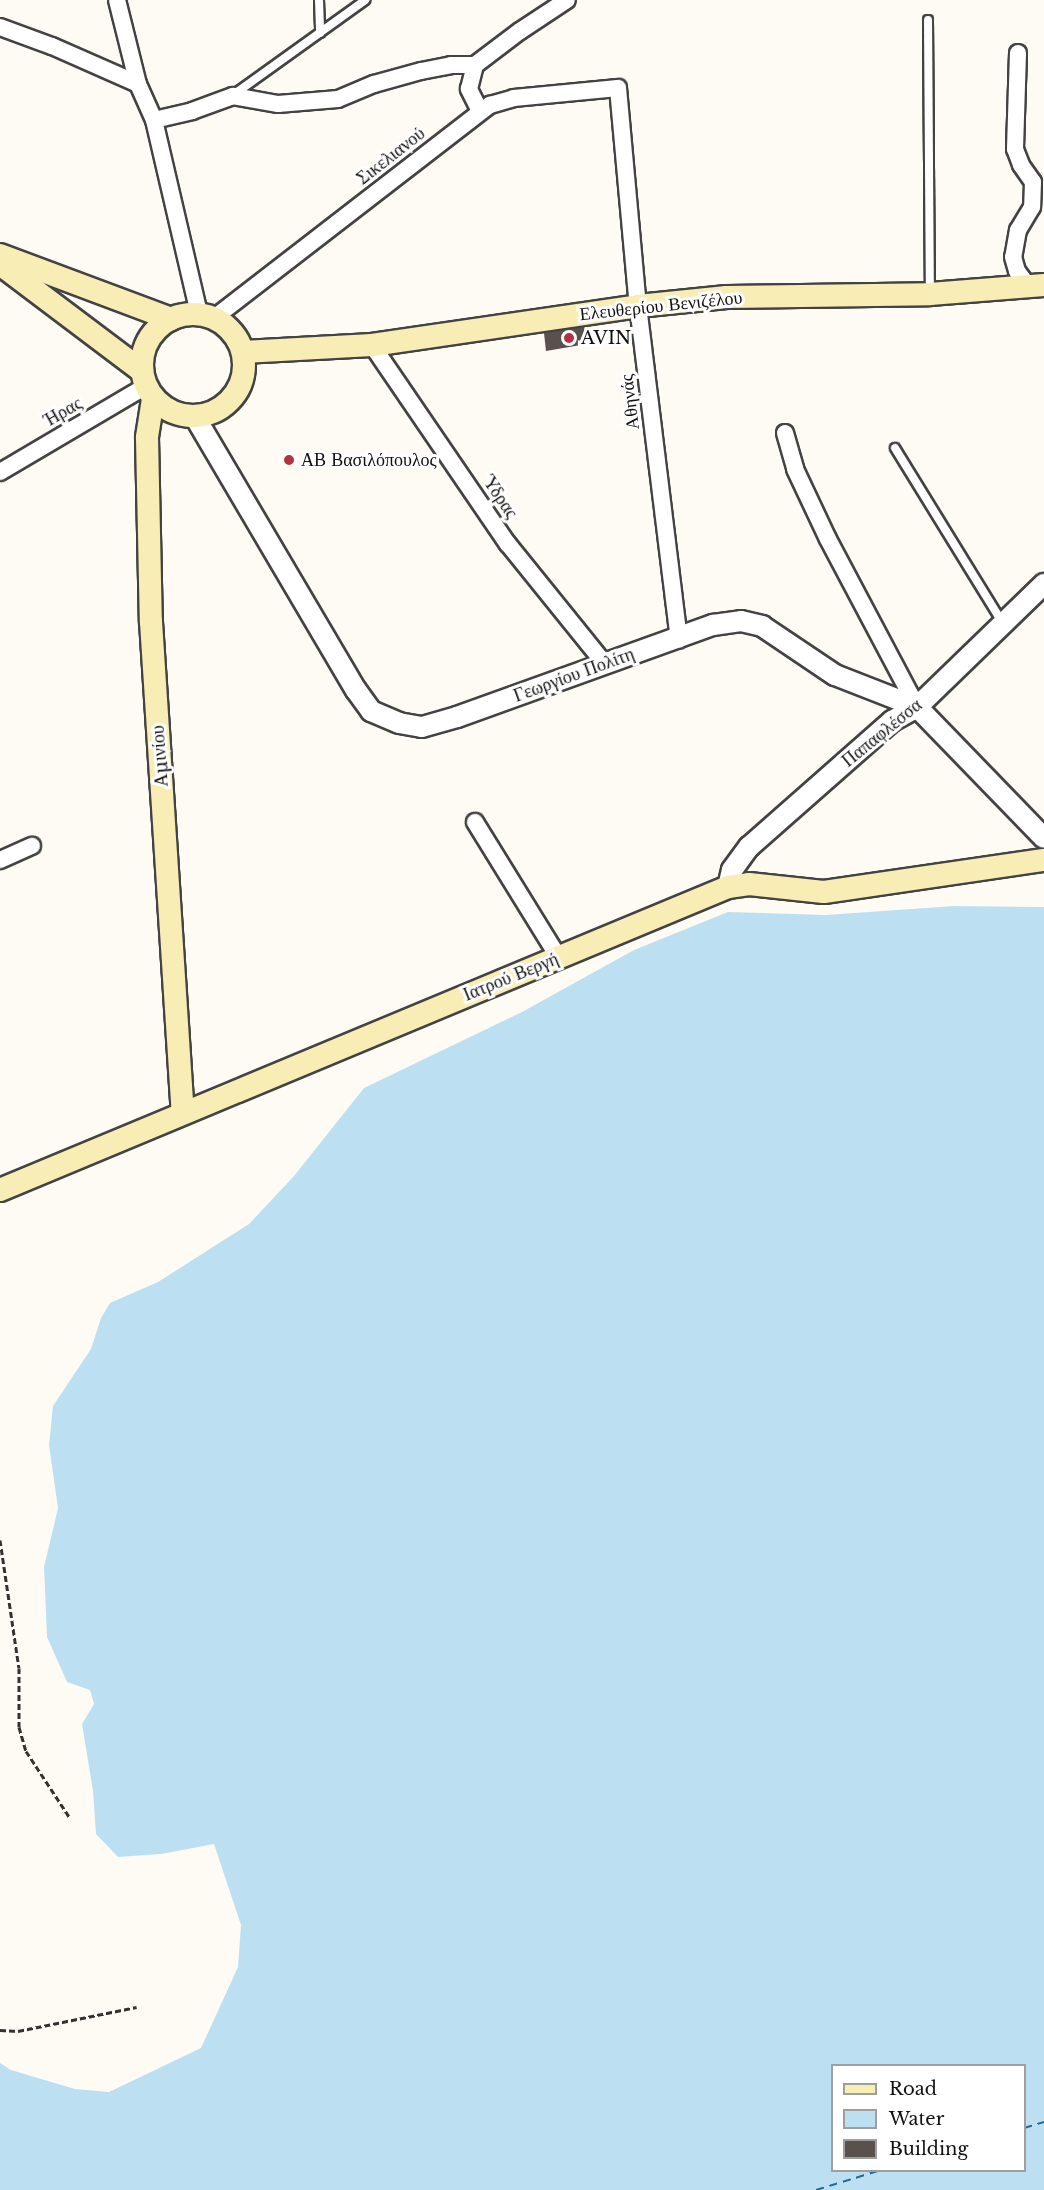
<!DOCTYPE html>
<html>
<head>
<meta charset="utf-8">
<style>
	body { margin:0 }
	#map { position:relative; width:1044px; height:2190px; overflow:hidden; background:#fefbf4; font-family:"Libre Baskerville",serif }
	div>[style] { position:absolute }
	.water>* { inset:0; background:#bce0f1 }
	.ferry>* { height:1.5px; margin-top:-0.75px; transform-origin:0; background:repeating-linear-gradient(90deg,#236b98 0 8px,transparent 0 14px) }
	.building>* { inset:0; background:#58514d }
	.path>* { height:3px; margin-top:-1.5px; transform-origin:0; background:repeating-linear-gradient(90deg,#323232 0 6px,transparent 0 9px) }
	.roads { filter:drop-shadow(2px 0 #434343) drop-shadow(-2px 0 #434343) drop-shadow(0 2px #434343) drop-shadow(0 -2px #434343) }
	.service>* { height:8px; margin:-4px; padding:0 4px; transform-origin:4px; border-radius:4px; background:#fff }
	.minor>* { height:16px; margin:-8px; padding:0 8px; transform-origin:8px; border-radius:8px; background:#fff }
	.tertiary>* { height:20px; margin:-10px; padding:0 10px; transform-origin:10px; border-radius:10px; background:#fff }
	.secondary>* { height:22px; margin:-11px; padding:0 11px; transform-origin:11px; border-radius:11px; background:#f8edb5 }
	.secondary>.ring { margin:-11px; padding:0; box-sizing:content-box; background:none; border:22px solid #f8edb5; border-radius:50% }
	.dots>* { width:16px; height:16px; translate:-50% -50%; box-sizing:border-box; border:3px solid #fff; border-radius:50% }
	span { translate:-50% -50%; white-space:nowrap; text-align:center; line-height:1.15; -webkit-text-stroke:6px #fff; paint-order:stroke }
	.street-label { font-size:18px; color:#101010 }
	.poi-label { font-size:18px; color:#101010 }
	.left { translate:0 -50%; text-align:left }
	.legend { position:absolute; left:831px; top:2064px; width:195px; height:108px; box-sizing:border-box; background:#fff; border:2px solid #9f9f9f; margin:0; padding:8px 10px; list-style:none; font-size:18px; color:#101010 }
	.legend li { display:flex; align-items:center; gap:12px; height:30px }
	.legend b { width:30px; border:2px solid #9f9f9f }
</style>
</head>
<body>
<div id="map">
	<div class="water">
		<div style="clip-path:polygon(evenodd,954px 906px,1044px 907px,1044px 2190px,0 2190px,0 2063px,11px 2070px,75px 2089px,109px 2092px,201px 2048px,238px 1967px,241px 1925px,214px 1844px,161px 1854px,118px 1857px,96px 1834px,93px 1791px,82px 1724px,94px 1704px,90px 1690px,67px 1682px,47px 1637px,44px 1567px,58px 1508px,49px 1445px,53px 1406px,91px 1349px,101px 1318px,110px 1303px,158px 1282px,249px 1224px,294px 1176px,364px 1088px,522px 1012px,634px 950px,728px 912px,826px 915px,954px 906px,832px 2066px,1024px 2066px,1024px 2170px,832px 2170px,832px 2066px)"></div>
	</div>
	<div class="ferry">
		<div style="left:1024px;top:2128px;width:21px;rotate:-17deg"></div>
		<div style="left:816px;top:2190px;width:68px;rotate:-17.1deg"></div>
	</div>
	<div class="building">
		<div style="clip-path:polygon(584px 327px,587px 344px,546px 351px,544px 333px)"></div>
	</div>
	<div class="path">
		<div style="left:0;top:1540px;width:129px;rotate:81.6deg"></div>
		<div style="left:19px;top:1668px;width:59px;rotate:90deg"></div>
		<div style="left:19px;top:1727px;width:25px;rotate:74deg"></div>
		<div style="left:26px;top:1751px;width:80px;rotate:56.7deg"></div>
		<div style="left:0;top:2030px;width:18px;rotate:3deg"></div>
		<div style="left:18px;top:2031px;width:121px;rotate:-11.4deg"></div>
	</div>
	<div class="roads">
		<div class="service">
			<div style="left:319px;top:0;width:33px;rotate:88deg"></div>
			<div style="left:928px;top:20px;width:273px;rotate:89.6deg"></div>
			<div style="left:233px;top:95px;width:163px;rotate:-35.7deg"></div>
			<div style="left:895px;top:448px;width:204px;rotate:58.4deg"></div>
		</div>
		<div class="minor">
			<div style="left:117px;top:0;width:87px;rotate:76deg"></div>
			<div style="left:0;top:27px;width:55px;rotate:20.1deg"></div>
			<div style="left:52px;top:46px;width:94px;rotate:23.8deg"></div>
			<div style="left:138px;top:84px;width:39px;rotate:66deg"></div>
			<div style="left:154px;top:120px;width:199px;rotate:76.9deg"></div>
			<div style="left:1018px;top:53px;width:96px;rotate:91.8deg"></div>
			<div style="left:1015px;top:149px;width:17px;rotate:69deg"></div>
			<div style="left:1021px;top:165px;width:21px;rotate:55deg"></div>
			<div style="left:1033px;top:182px;width:25px;rotate:92deg"></div>
			<div style="left:1032px;top:207px;width:27px;rotate:121deg"></div>
			<div style="left:1018px;top:230px;width:27px;rotate:100deg"></div>
			<div style="left:1013px;top:257px;width:15px;rotate:74deg"></div>
			<div style="left:1017px;top:271px;width:20px;rotate:53deg"></div>
			<div style="left:480px;top:111px;width:25px;rotate:-117deg"></div>
			<div style="left:469px;top:89px;width:25px;rotate:-76deg"></div>
			<div style="left:475px;top:65px;width:56px;rotate:-37.1deg"></div>
			<div style="left:520px;top:31px;width:56px;rotate:-33.4deg"></div>
			<div style="left:154px;top:120px;width:39px;rotate:-13deg"></div>
			<div style="left:192px;top:111px;width:44px;rotate:-20.1deg"></div>
			<div style="left:233px;top:96px;width:46px;rotate:10.1deg"></div>
			<div style="left:278px;top:104px;width:60px;rotate:-4.8deg"></div>
			<div style="left:338px;top:99px;width:39px;rotate:-23deg"></div>
			<div style="left:374px;top:84px;width:49px;rotate:-15.5deg"></div>
			<div style="left:421px;top:71px;width:31px;rotate:-11deg"></div>
			<div style="left:451px;top:65px;width:24px"></div>
			<div style="left:214px;top:318px;width:349px;rotate:-37.7deg"></div>
			<div style="left:490px;top:105px;width:25px;rotate:-16deg"></div>
			<div style="left:514px;top:98px;width:104px;rotate:-5.5deg"></div>
			<div style="left:618px;top:88px;width:219px;rotate:84.8deg"></div>
			<div style="left:638px;top:306px;width:336px;rotate:83deg"></div>
			<div style="left:372px;top:345px;width:241px;rotate:55.7deg"></div>
			<div style="left:508px;top:544px;width:154px;rotate:51.1deg"></div>
			<div style="left:785px;top:433px;width:37px;rotate:74deg"></div>
			<div style="left:795px;top:469px;width:77px;rotate:64.8deg"></div>
			<div style="left:828px;top:539px;width:190px;rotate:62.1deg"></div>
			<div style="left:0;top:472px;width:169px;rotate:-30.5deg"></div>
			<div style="left:475px;top:822px;width:160px;rotate:58.3deg"></div>
			<div style="left:0;top:860px;width:35px;rotate:-24deg"></div>
		</div>
		<div class="tertiary">
			<div style="left:195px;top:417px;width:317px;rotate:59.5deg"></div>
			<div style="left:356px;top:690px;width:26px;rotate:54deg"></div>
			<div style="left:371px;top:711px;width:30px;rotate:23deg"></div>
			<div style="left:399px;top:723px;width:23px;rotate:10deg"></div>
			<div style="left:422px;top:727px;width:36px;rotate:-16deg"></div>
			<div style="left:457px;top:717px;width:272px;rotate:-19.8deg"></div>
			<div style="left:713px;top:625px;width:28px;rotate:-8deg"></div>
			<div style="left:741px;top:621px;width:22px;rotate:13deg"></div>
			<div style="left:762px;top:626px;width:88px;rotate:33.9deg"></div>
			<div style="left:835px;top:675px;width:88px;rotate:21.3deg"></div>
			<div style="left:917px;top:707px;width:182px;rotate:45.9deg"></div>
			<div style="left:728px;top:887px;width:17px;rotate:-77deg"></div>
			<div style="left:732px;top:870px;width:29px;rotate:-54deg"></div>
			<div style="left:749px;top:847px;width:191px;rotate:-41.4deg"></div>
			<div style="left:892px;top:721px;width:29px;rotate:-29deg"></div>
			<div style="left:917px;top:707px;width:177px;rotate:-44.1deg"></div>
		</div>
		<div class="secondary">
			<div style="left:0;top:255px;width:183px;rotate:20.5deg"></div>
			<div style="left:0;top:264px;width:178px;rotate:37deg"></div>
			<div class="ring" style="left:142px;top:314px;width:80px;height:80px"></div>
			<div style="left:243px;top:352px;width:129px;rotate:-3.1deg"></div>
			<div style="left:372px;top:345px;width:269px;rotate:-8.3deg"></div>
			<div style="left:638px;top:306px;width:89px;rotate:-5.8deg"></div>
			<div style="left:727px;top:297px;width:203px;rotate:-0.8deg"></div>
			<div style="left:930px;top:294px;width:114px;rotate:-4.5deg"></div>
			<div style="left:153px;top:399px;width:39px;rotate:99deg"></div>
			<div style="left:147px;top:438px;width:184px;rotate:88.8deg"></div>
			<div style="left:151px;top:622px;width:492px;rotate:86.3deg"></div>
			<div style="left:0;top:1190px;width:789px;rotate:-22.6deg"></div>
			<div style="left:728px;top:887px;width:21px;rotate:-8deg"></div>
			<div style="left:749px;top:884px;width:75px;rotate:6.1deg"></div>
			<div style="left:824px;top:892px;width:222px;rotate:-8.3deg"></div>
		</div>
	</div>
	<div class="dots">
		<div style="left:569px;top:338px;background:#b43341"></div>
		<div style="left:289px;top:460px;background:#b43341"></div>
	</div>
	<div class="street-label">
		<span style="left:391px;top:156px;rotate:-38deg">Σικελιανού</span>
		<span style="left:661px;top:306px;rotate:-6deg">Ελευθερίου Βενιζέλου</span>
		<span style="left:630px;top:402px;rotate:-97deg">Αθηνάς</span>
		<span style="left:63px;top:412px;rotate:-30deg">Ήρας</span>
		<span style="left:500px;top:497px;rotate:56deg">Ύδρας</span>
		<span style="left:574px;top:675px;rotate:-20deg">Γεωργίου Πολίτη</span>
		<span style="left:882px;top:733px;rotate:-39deg">Παπαφλέσσα</span>
		<span style="left:160px;top:756px;rotate:-94deg">Αμινίου</span>
		<span style="left:511px;top:977px;rotate:-22deg">Ιατρού Βεργή</span>
	</div>
	<div class="poi-label">
		<span class="left" style="left:581px;top:338px">AVIN</span>
		<span class="left" style="left:301px;top:460px">ΑΒ Βασιλόπουλος</span>
	</div>
	<ul class="legend">
	<li><b style="height:8px;background:#f8edb5"></b>Road</li>
	<li><b style="height:16px;background:#bce0f1"></b>Water</li>
	<li><b style="height:16px;background:#58514d"></b>Building</li>
	</ul>
</div>
</body>
</html>
